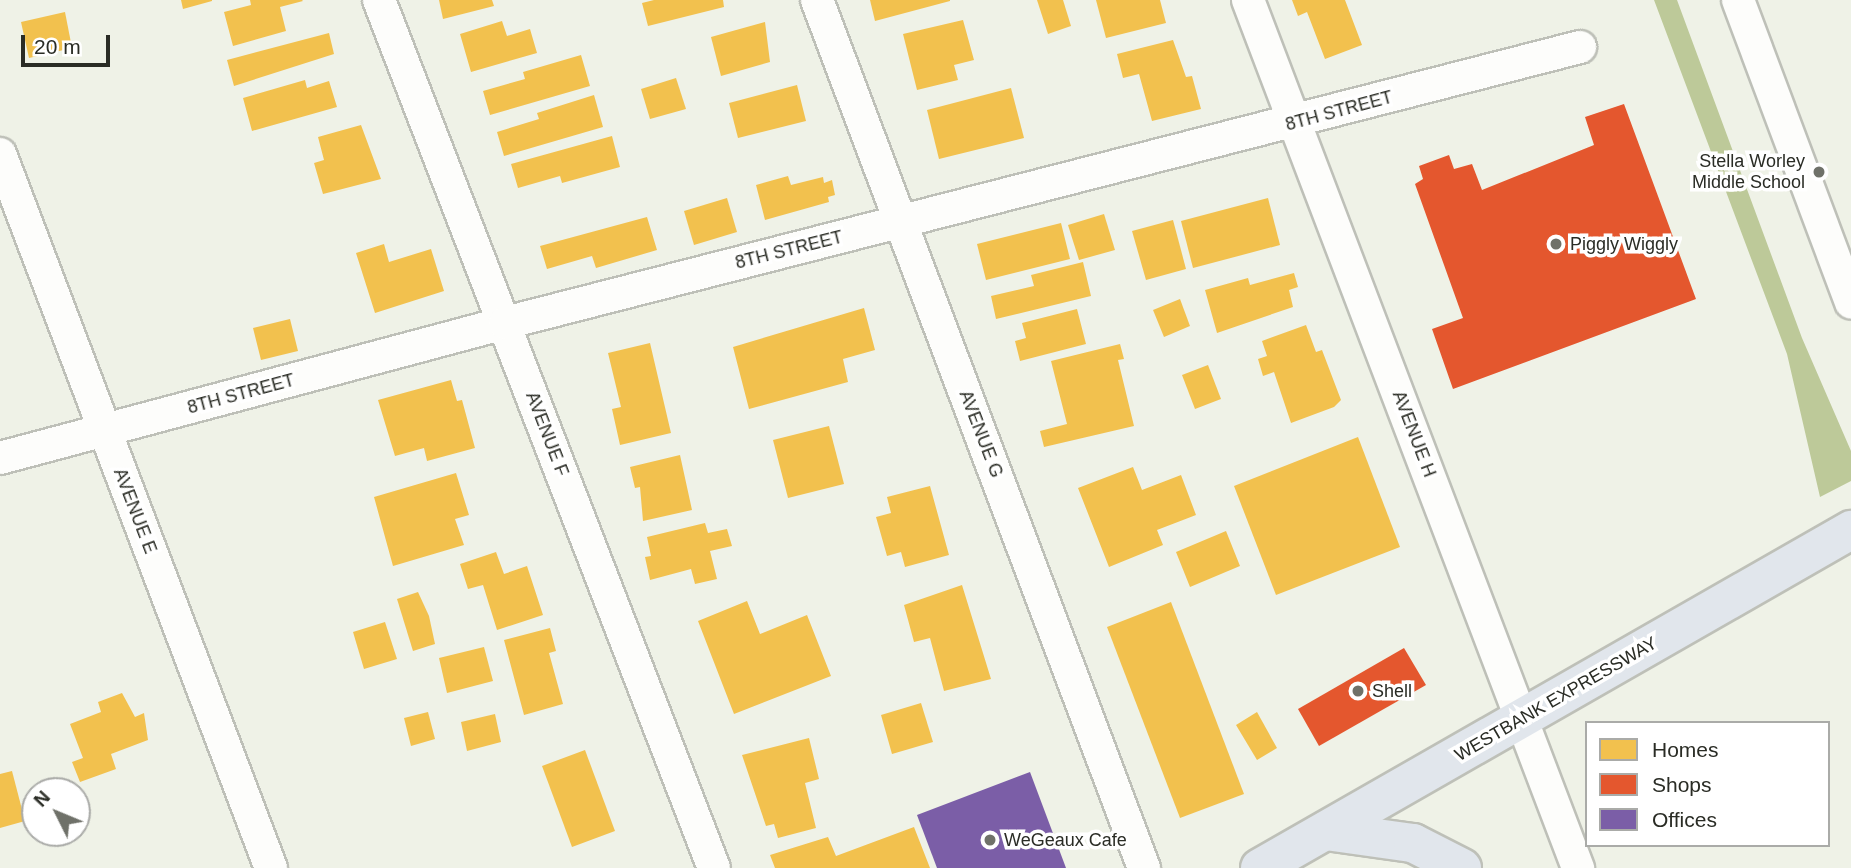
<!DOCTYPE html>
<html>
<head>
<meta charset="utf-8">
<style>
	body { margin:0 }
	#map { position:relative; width:1851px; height:868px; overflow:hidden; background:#eff2e7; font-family:Arial,sans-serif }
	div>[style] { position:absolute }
	.water>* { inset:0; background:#bdc999 }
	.homes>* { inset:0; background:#f2c14e }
	.shops>* { inset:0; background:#e4572e }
	.offices>* { inset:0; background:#7b5ea7 }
	.roads { filter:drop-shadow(2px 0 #bec0b8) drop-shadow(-2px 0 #bec0b8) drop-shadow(0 2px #bec0b8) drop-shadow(0 -2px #bec0b8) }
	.minor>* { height:32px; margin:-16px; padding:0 16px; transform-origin:16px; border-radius:16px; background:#fdfdfb }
	.highway>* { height:38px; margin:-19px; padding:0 19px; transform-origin:19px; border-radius:19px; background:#e1e6ec }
	.dots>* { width:19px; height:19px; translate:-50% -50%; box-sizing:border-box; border:4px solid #fff; border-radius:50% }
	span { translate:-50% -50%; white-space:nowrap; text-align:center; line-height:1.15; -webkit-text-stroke:7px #fff; paint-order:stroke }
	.street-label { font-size:18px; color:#2a2c25 }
	.poi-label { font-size:18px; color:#2a2c25 }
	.right { translate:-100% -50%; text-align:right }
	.left { translate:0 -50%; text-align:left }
	.legend { position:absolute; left:1585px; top:721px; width:245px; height:126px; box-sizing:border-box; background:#fff; border:2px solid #aaaba8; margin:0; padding:9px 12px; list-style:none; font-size:21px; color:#2a2c25 }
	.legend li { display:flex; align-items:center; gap:14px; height:35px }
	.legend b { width:35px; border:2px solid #aaaba8 }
	.north { position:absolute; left:21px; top:777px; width:70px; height:70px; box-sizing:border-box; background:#fff; border:2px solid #aaaba8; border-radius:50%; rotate:313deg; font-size:19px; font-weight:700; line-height:28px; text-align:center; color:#2a2c25 }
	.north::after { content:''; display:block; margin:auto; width:24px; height:32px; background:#6f7169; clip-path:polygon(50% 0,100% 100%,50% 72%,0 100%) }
	.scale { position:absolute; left:21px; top:35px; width:89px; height:32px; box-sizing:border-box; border:4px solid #2a2c25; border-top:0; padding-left:9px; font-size:21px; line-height:24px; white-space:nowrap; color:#2a2c25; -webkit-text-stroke:5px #fff; paint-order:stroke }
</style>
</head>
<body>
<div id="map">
	<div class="water">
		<div style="clip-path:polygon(1654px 0,1677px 0,1802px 338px,1851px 451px,1851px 481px,1820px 497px,1787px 354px)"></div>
	</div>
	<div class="homes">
		<div style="clip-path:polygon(181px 0,212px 0,212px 1px,183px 9px)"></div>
		<div style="clip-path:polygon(250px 0,302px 0,303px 1px,280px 7px,286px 31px,233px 46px,224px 12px,251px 5px)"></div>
		<div style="clip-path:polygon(439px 0,492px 0,494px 6px,443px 19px)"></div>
		<div style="clip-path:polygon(654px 0,723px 0,724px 7px,648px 26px,642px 3px)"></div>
		<div style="clip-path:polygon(870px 0,950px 0,950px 1px,875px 21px)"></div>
		<div style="clip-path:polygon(1037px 0,1063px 0,1071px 26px,1048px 34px)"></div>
		<div style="clip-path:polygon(1096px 0,1160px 0,1166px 23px,1106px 38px)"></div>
		<div style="clip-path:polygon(1292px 0,1345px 0,1362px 45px,1325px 59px,1307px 12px,1298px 16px)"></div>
		<div style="clip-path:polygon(65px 12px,72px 48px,29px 58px,21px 22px)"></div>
		<div style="clip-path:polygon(963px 20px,974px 60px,954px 65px,958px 80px,917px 90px,903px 34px)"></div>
		<div style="clip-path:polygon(502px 21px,507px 36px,530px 29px,537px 53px,471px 72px,460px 34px)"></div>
		<div style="clip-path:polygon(765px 22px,770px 62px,721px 76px,711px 37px)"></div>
		<div style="clip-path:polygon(329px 33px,334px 54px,234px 86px,227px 60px)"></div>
		<div style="clip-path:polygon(1173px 40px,1186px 77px,1192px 76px,1201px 109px,1152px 121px,1139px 74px,1123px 78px,1117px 54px)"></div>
		<div style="clip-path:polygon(581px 55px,590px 86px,490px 115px,483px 91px,525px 79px,523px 72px)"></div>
		<div style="clip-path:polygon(676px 78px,686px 109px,650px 119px,641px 89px)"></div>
		<div style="clip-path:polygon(305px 80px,307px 88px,329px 81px,337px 107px,252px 131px,243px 98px)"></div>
		<div style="clip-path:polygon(797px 85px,806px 121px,738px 138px,729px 103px)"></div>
		<div style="clip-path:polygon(1011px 88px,1024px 138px,939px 159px,927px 110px)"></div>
		<div style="clip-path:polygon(594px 95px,603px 127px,504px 156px,497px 132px,539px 119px,537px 113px)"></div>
		<div style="clip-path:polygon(361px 125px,381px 179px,323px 194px,314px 163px,324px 160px,318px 137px)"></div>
		<div style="clip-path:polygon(612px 136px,620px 167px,562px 183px,560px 176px,518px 188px,511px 164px)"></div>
		<div style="clip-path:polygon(788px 176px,791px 185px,823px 177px,824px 183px,832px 180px,835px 195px,828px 197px,829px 202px,765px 220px,756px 185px)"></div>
		<div style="clip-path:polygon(727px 198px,737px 232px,694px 245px,684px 211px)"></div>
		<div style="clip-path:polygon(1268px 198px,1280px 245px,1193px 268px,1181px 221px)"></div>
		<div style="clip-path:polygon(1104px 214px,1115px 250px,1079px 260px,1068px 225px)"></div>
		<div style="clip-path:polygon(647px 217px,657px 250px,596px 268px,592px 256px,547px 269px,540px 246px)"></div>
		<div style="clip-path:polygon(1173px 220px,1186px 269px,1146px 280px,1132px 231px)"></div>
		<div style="clip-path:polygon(1061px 223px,1070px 259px,986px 280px,977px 244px)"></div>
		<div style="clip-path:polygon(384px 244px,389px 262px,431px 249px,444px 291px,375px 313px,356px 253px)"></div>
		<div style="clip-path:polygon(1083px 262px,1091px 296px,996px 319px,991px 296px,1034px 286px,1031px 275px)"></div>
		<div style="clip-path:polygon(1294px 273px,1298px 287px,1289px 290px,1293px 307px,1217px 333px,1205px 290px,1248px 278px,1250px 285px)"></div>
		<div style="clip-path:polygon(1180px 299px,1190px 326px,1164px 337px,1153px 310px)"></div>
		<div style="clip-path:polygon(864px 308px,875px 350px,843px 359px,848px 382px,749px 409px,733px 347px)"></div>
		<div style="clip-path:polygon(1077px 309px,1086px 344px,1020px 361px,1015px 341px,1026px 338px,1022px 323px)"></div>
		<div style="clip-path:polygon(290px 319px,298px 351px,261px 360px,253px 328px)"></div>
		<div style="clip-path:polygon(1306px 325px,1316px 352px,1322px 350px,1341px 400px,1334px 407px,1291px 423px,1274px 372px,1263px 376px,1258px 359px,1267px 356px,1262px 341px)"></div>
		<div style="clip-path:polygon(650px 343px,671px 433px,620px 445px,612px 409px,621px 407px,608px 353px)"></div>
		<div style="clip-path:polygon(1120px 344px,1124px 359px,1118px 360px,1134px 426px,1044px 447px,1040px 431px,1067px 424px,1051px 361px)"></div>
		<div style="clip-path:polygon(1208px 365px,1221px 399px,1195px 409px,1182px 375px)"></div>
		<div style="clip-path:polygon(451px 380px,457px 401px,462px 400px,475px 448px,427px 461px,424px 448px,395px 456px,378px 400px)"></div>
		<div style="clip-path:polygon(829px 426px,844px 484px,788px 498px,773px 440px)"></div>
		<div style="clip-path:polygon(1358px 437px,1400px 547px,1276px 595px,1234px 486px)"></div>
		<div style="clip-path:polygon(680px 455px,692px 510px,643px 521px,640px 487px,635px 488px,630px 467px)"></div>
		<div style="clip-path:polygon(1133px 467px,1142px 490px,1181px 475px,1196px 515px,1157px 530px,1163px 545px,1109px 567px,1078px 488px)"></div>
		<div style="clip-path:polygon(456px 473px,469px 515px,455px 519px,464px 545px,393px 566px,374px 497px)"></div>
		<div style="clip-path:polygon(930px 486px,949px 555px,905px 567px,901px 552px,887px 556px,876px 517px,891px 513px,887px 497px)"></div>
		<div style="clip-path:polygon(705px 523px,708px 533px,727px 529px,732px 546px,710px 551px,717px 579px,695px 584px,691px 569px,650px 580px,645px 557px,651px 556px,647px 537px)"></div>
		<div style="clip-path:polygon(1226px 531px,1240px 566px,1190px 587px,1176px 552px)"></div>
		<div style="clip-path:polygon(496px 552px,504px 574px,527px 566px,543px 615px,497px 630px,483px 585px,468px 589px,460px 564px)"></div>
		<div style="clip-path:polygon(962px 585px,991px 679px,944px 691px,930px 638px,914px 642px,904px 605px)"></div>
		<div style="clip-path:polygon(418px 592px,429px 616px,435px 644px,413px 651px,397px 599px)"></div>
		<div style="clip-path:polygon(747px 601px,760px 634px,807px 615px,831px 676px,734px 714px,698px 621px)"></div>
		<div style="clip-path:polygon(1171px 602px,1244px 794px,1180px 818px,1107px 627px)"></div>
		<div style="clip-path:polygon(385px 622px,397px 659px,364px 669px,353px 632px)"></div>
		<div style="clip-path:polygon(550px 628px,556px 651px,549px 653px,563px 704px,524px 715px,504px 640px)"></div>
		<div style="clip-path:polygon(484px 647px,493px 681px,447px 693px,439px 658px)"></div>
		<div style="clip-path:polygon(122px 693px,135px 717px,144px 713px,148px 740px,111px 754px,116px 769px,80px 782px,72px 762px,83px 758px,70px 724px,101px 712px,98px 702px)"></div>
		<div style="clip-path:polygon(921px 703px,933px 742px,892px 754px,881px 715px)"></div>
		<div style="clip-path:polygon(428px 712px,435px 739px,411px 746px,404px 718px)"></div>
		<div style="clip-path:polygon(1257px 712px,1277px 748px,1257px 760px,1236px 725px)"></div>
		<div style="clip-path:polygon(495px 714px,501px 742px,467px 751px,461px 722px)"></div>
		<div style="clip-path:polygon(809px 738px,819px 779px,805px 783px,816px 828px,778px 838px,774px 824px,766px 826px,742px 755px)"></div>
		<div style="clip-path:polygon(585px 750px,615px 831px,572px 847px,542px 766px)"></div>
		<div style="clip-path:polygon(12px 771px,25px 821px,0 828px,0 774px)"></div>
		<div style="clip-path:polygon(914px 827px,930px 868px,775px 868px,770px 855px,828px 837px,836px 856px)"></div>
	</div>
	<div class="shops">
		<div style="clip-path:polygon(1624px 104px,1696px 299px,1453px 389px,1432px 329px,1463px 318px,1415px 184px,1423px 179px,1419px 166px,1449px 155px,1454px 169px,1472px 164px,1482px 190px,1594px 145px,1585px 117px)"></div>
		<div style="clip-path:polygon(1404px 648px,1426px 685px,1319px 746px,1298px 709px)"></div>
	</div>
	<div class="offices">
		<div style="clip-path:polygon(1030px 772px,1066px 868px,937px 868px,917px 815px)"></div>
	</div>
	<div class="roads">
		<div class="minor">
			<div style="left:379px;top:0;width:930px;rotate:68.9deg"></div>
			<div style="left:817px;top:0;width:928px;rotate:69.36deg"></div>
			<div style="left:1248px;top:0;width:929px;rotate:69.18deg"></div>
			<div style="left:1738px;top:0;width:323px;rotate:69.5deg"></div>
			<div style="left:0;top:154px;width:764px;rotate:69.22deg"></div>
			<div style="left:0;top:458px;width:523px;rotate:-14.97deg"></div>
			<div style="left:505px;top:323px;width:1110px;rotate:-14.4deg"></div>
		</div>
		<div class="highway">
			<div style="left:1326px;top:831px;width:88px;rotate:7.9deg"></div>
			<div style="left:1413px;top:843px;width:55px;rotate:27deg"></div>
			<div style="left:1260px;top:868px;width:681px;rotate:-29.77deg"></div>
		</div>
	</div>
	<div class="dots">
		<div style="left:1819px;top:172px;background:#6f7169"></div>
		<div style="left:1556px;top:244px;background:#6f7169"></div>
		<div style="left:1358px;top:691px;background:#6f7169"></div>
		<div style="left:990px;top:840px;background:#6f7169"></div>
	</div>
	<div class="street-label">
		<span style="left:1339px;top:111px;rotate:-15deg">8TH STREET</span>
		<span style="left:789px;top:250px;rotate:-14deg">8TH STREET</span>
		<span style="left:241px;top:394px;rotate:-15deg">8TH STREET</span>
		<span style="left:547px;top:434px;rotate:69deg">AVENUE F</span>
		<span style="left:981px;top:434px;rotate:69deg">AVENUE G</span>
		<span style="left:1414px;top:434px;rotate:69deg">AVENUE H</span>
		<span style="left:135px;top:511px;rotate:69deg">AVENUE E</span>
		<span style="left:1556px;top:699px;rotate:-30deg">WESTBANK EXPRESSWAY</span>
	</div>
	<div class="poi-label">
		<span class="right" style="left:1805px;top:172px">Stella Worley<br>Middle School</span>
		<span class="left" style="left:1570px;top:244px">Piggly Wiggly</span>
		<span class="left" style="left:1372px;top:691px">Shell</span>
		<span class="left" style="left:1004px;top:840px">WeGeaux Cafe</span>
	</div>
	<ul class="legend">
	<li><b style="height:19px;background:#f2c14e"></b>Homes</li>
	<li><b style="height:19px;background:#e4572e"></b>Shops</li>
	<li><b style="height:19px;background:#7b5ea7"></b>Offices</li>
	</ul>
	<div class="north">N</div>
	<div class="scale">20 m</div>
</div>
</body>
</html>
